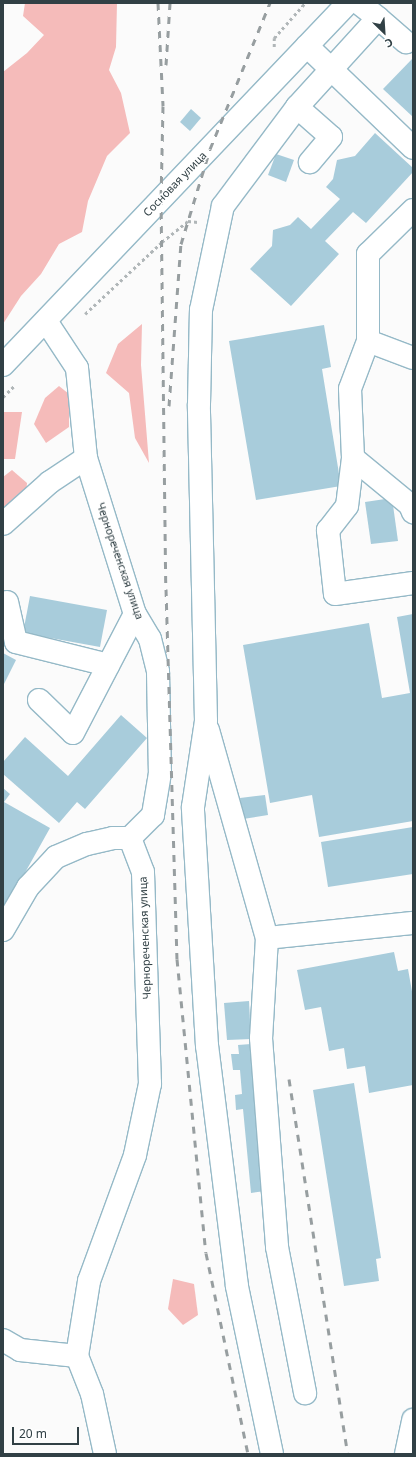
<!DOCTYPE html>
<html>
<head>
<meta charset="utf-8">
<style>
	body { margin:0 }
	#map { position:relative; width:416px; height:1457px; overflow:hidden; background:#fbfbfb; font-family:"Noto Sans",sans-serif }
	div>[style] { position:absolute }
	.forest>* { inset:0; background:#f5bbba }
	.building>* { inset:0; background:#a8ccdb }
	.path>* { height:2.5px; margin-top:-1.25px; transform-origin:0; background:repeating-linear-gradient(90deg,#b0b6b8 0 3px,transparent 0 6px) }
	.roads { filter:drop-shadow(1px 0 #95b9c7) drop-shadow(-1px 0 #95b9c7) drop-shadow(0 1px #95b9c7) drop-shadow(0 -1px #95b9c7) }
	.minor>* { height:22px; margin:-11px; padding:0 11px; transform-origin:11px; border-radius:11px; background:#fff }
	.major>* { height:22px; margin:-11px; padding:0 11px; transform-origin:11px; border-radius:11px; background:#fff }
	.rail>* { height:3px; margin-top:-1.5px; transform-origin:0; background:repeating-linear-gradient(90deg,#979ea0 0 7px,transparent 0 14px) }
	span { translate:-50% -50%; white-space:nowrap; text-align:center; line-height:1.15; -webkit-text-stroke:3px #fff; paint-order:stroke }
	.street-label { font-size:11px; color:#314045 }
	.frame { position:absolute; inset:0; border:4px solid #314045; pointer-events:none }
	.north { position:absolute; left:364px; top:12px; width:40px; height:40px; -webkit-text-stroke:3px #fff; paint-order:stroke; rotate:155deg; font-size:11px; font-weight:700; line-height:16px; text-align:center; color:#314045 }
	.north::after { content:''; display:block; margin:auto; width:14px; height:18px; background:#314045; clip-path:polygon(50% 0,100% 100%,50% 72%,0 100%) }
	.scale { position:absolute; left:12px; top:1427px; width:67px; height:18px; box-sizing:border-box; border:2px solid #314045; border-top:0; padding-left:5px; font-size:12px; line-height:14px; white-space:nowrap; color:#314045; -webkit-text-stroke:3px #fff; paint-order:stroke }
</style>
</head>
<body>
<div id="map">
	<div class="forest">
		<div style="clip-path:polygon(25px 3px,117px 3px,116px 47px,109px 70px,121px 93px,130px 133px,107px 156px,88px 201px,82px 232px,59px 244px,41px 274px,21px 296px,3px 324px,3px 72px,27px 53px,44px 35px,23px 16px)"></div>
		<div style="clip-path:polygon(142px 324px,141px 365px,149px 463px,135px 438px,129px 393px,106px 373px,118px 344px)"></div>
		<div style="clip-path:polygon(59px 386px,69px 394px,69px 427px,46px 443px,34px 424px,45px 398px)"></div>
		<div style="clip-path:polygon(3px 412px,22px 412px,15px 459px,3px 459px)"></div>
		<div style="clip-path:polygon(12px 470px,27px 483px,24px 517px,3px 521px,3px 477px)"></div>
		<div style="clip-path:polygon(173px 1279px,194px 1284px,198px 1315px,183px 1325px,168px 1309px)"></div>
	</div>
	<div class="building">
		<div style="clip-path:polygon(413px 58px,413px 117px,383px 89px)"></div>
		<div style="clip-path:polygon(191px 109px,201px 118px,190px 131px,180px 122px)"></div>
		<div style="clip-path:polygon(375px 133px,413px 168px,413px 172px,366px 223px,353px 212px,325px 241px,339px 254px,291px 306px,250px 269px,272px 246px,273px 230px,290px 225px,298px 217px,311px 229px,340px 199px,326px 187px,333px 179px,337px 160px,355px 156px)"></div>
		<div style="clip-path:polygon(276px 154px,294px 160px,286px 182px,268px 175px)"></div>
		<div style="clip-path:polygon(324px 325px,331px 367px,322px 369px,341px 486px,256px 500px,229px 341px)"></div>
		<div style="clip-path:polygon(392px 498px,398px 541px,371px 544px,365px 502px)"></div>
		<div style="clip-path:polygon(30px 596px,107px 610px,100px 647px,23px 633px)"></div>
		<div style="clip-path:polygon(413px 614px,413px 821px,319px 837px,312px 795px,270px 803px,243px 645px,369px 623px,382px 698px,410px 693px,397px 617px)"></div>
		<div style="clip-path:polygon(3px 653px,16px 660px,3px 686px)"></div>
		<div style="clip-path:polygon(121px 715px,147px 738px,85px 809px,77px 802px,59px 823px,3px 774px,3px 762px,25px 737px,68px 776px)"></div>
		<div style="clip-path:polygon(3px 788px,10px 794px,4px 802px,50px 828px,3px 912px)"></div>
		<div style="clip-path:polygon(265px 795px,268px 815px,243px 819px,240px 798px)"></div>
		<div style="clip-path:polygon(413px 827px,413px 874px,328px 887px,321px 842px)"></div>
		<div style="clip-path:polygon(394px 952px,398px 971px,408px 969px,413px 997px,413px 1085px,369px 1093px,365px 1066px,347px 1069px,344px 1048px,329px 1051px,321px 1007px,305px 1010px,297px 970px)"></div>
		<div style="clip-path:polygon(249px 1001px,251px 1039px,227px 1040px,224px 1003px)"></div>
		<div style="clip-path:polygon(251px 1044px,265px 1191px,251px 1193px,243px 1109px,236px 1110px,235px 1095px,242px 1094px,240px 1070px,233px 1070px,231px 1054px,239px 1054px,238px 1045px)"></div>
		<div style="clip-path:polygon(354px 1083px,381px 1258px,376px 1259px,379px 1281px,344px 1286px,313px 1090px)"></div>
	</div>
	<div class="path">
		<div style="left:274px;top:47px;width:9px;rotate:-90deg"></div>
		<div style="left:274px;top:38px;width:47px;rotate:-48.5deg"></div>
		<div style="left:85px;top:314px;width:105px;rotate:-43.1deg"></div>
		<div style="left:162px;top:242px;width:33px;rotate:-39deg"></div>
		<div style="left:188px;top:221px;width:10px;rotate:6deg"></div>
		<div style="left:3px;top:397px;width:16px;rotate:-45deg"></div>
	</div>
	<div class="roads">
		<div class="minor">
			<div style="left:378px;top:18px;width:37px;rotate:41deg"></div>
			<div style="left:307px;top:46px;width:147px;rotate:43.9deg"></div>
			<div style="left:297px;top:107px;width:45px;rotate:41.4deg"></div>
			<div style="left:331px;top:137px;width:33px;rotate:130deg"></div>
			<div style="left:413px;top:210px;width:63px;rotate:135.6deg"></div>
			<div style="left:368px;top:254px;width:87px;rotate:90deg"></div>
			<div style="left:368px;top:341px;width:51px;rotate:110.6deg"></div>
			<div style="left:350px;top:389px;width:69px;rotate:87.5deg"></div>
			<div style="left:353px;top:458px;width:48px;rotate:97.1deg"></div>
			<div style="left:347px;top:506px;width:31px;rotate:128deg"></div>
			<div style="left:328px;top:530px;width:64px;rotate:83.8deg"></div>
			<div style="left:335px;top:594px;width:79px;rotate:-8deg"></div>
			<div style="left:46px;top:321px;width:56px;rotate:56.6deg"></div>
			<div style="left:77px;top:368px;width:90px;rotate:84.3deg"></div>
			<div style="left:86px;top:458px;width:164px;rotate:72.6deg"></div>
			<div style="left:135px;top:614px;width:29px;rotate:59deg"></div>
			<div style="left:150px;top:639px;width:34px;rotate:76deg"></div>
			<div style="left:158px;top:672px;width:101px;rotate:88.9deg"></div>
			<div style="left:160px;top:773px;width:43px;rotate:99.5deg"></div>
			<div style="left:153px;top:815px;width:33px;rotate:135deg"></div>
			<div style="left:368px;top:341px;width:48px;rotate:20.7deg"></div>
			<div style="left:353px;top:458px;width:74px;rotate:39.5deg"></div>
			<div style="left:410px;top:505px;width:8px;rotate:67deg"></div>
			<div style="left:3px;top:524px;width:63px;rotate:-41.8deg"></div>
			<div style="left:50px;top:482px;width:43px;rotate:-33.7deg"></div>
			<div style="left:7px;top:602px;width:41px;rotate:77.3deg"></div>
			<div style="left:16px;top:642px;width:95px;rotate:14deg"></div>
			<div style="left:39px;top:700px;width:47px;rotate:44.1deg"></div>
			<div style="left:73px;top:733px;width:134px;rotate:-62.5deg"></div>
			<div style="left:208px;top:730px;width:216px;rotate:74.2deg"></div>
			<div style="left:267px;top:938px;width:100px;rotate:93.4deg"></div>
			<div style="left:261px;top:1038px;width:210px;rotate:85.6deg"></div>
			<div style="left:277px;top:1247px;width:149px;rotate:79.1deg"></div>
			<div style="left:3px;top:930px;width:50px;rotate:-59.8deg"></div>
			<div style="left:28px;top:887px;width:41px;rotate:-47deg"></div>
			<div style="left:56px;top:857px;width:34px;rotate:-23deg"></div>
			<div style="left:87px;top:844px;width:27px;rotate:-13deg"></div>
			<div style="left:113px;top:838px;width:17px"></div>
			<div style="left:267px;top:938px;width:147px;rotate:-5.9deg"></div>
			<div style="left:3px;top:1340px;width:20px;rotate:30deg"></div>
			<div style="left:20px;top:1350px;width:57px;rotate:6deg"></div>
			<div style="left:105px;top:1454px;width:61px;rotate:-102.2deg"></div>
			<div style="left:92px;top:1394px;width:41px;rotate:-111.5deg"></div>
			<div style="left:77px;top:1356px;width:76px;rotate:-80.9deg"></div>
			<div style="left:89px;top:1281px;width:134px;rotate:-69.9deg"></div>
			<div style="left:135px;top:1155px;width:73px;rotate:-78.1deg"></div>
			<div style="left:150px;top:1084px;width:212px;rotate:-91.9deg"></div>
			<div style="left:143px;top:872px;width:36px;rotate:-111deg"></div>
			<div style="left:272px;top:1454px;width:172px;rotate:-101.8deg"></div>
			<div style="left:237px;top:1286px;width:242px;rotate:-97.1deg"></div>
			<div style="left:207px;top:1046px;width:239px;rotate:-93.4deg"></div>
			<div style="left:193px;top:807px;width:87px;rotate:-81.4deg"></div>
			<div style="left:206px;top:721px;width:317px;rotate:-91.3deg"></div>
			<div style="left:199px;top:404px;width:94px;rotate:-88.8deg"></div>
			<div style="left:201px;top:310px;width:106px;rotate:-78.1deg"></div>
			<div style="left:223px;top:206px;width:124px;rotate:-53.2deg"></div>
			<div style="left:297px;top:107px;width:120px;rotate:-47.7deg"></div>
			<div style="left:378px;top:18px;width:24px;rotate:-142deg"></div>
			<div style="left:406px;top:1454px;width:35px;rotate:-78deg"></div>
		</div>
		<div class="major">
			<div style="left:3px;top:365px;width:500px;rotate:-46.38deg"></div>
		</div>
	</div>
	<div class="rail">
		<div style="left:158px;top:3px;width:103px;rotate:87.2deg"></div>
		<div style="left:163px;top:106px;width:92px;rotate:91.2deg"></div>
		<div style="left:161px;top:198px;width:391px;rotate:89.3deg"></div>
		<div style="left:166px;top:589px;width:370px;rotate:88.3deg"></div>
		<div style="left:177px;top:959px;width:295px;rotate:84.4deg"></div>
		<div style="left:206px;top:1253px;width:205px;rotate:78.2deg"></div>
		<div style="left:166px;top:65px;width:62px;rotate:-86.3deg"></div>
		<div style="left:169px;top:406px;width:162px;rotate:-85.8deg"></div>
		<div style="left:181px;top:244px;width:99px;rotate:-73deg"></div>
		<div style="left:210px;top:149px;width:158px;rotate:-67.7deg"></div>
		<div style="left:289px;top:1079px;width:380px;rotate:81.1deg"></div>
	</div>
	<div class="street-label">
		<span style="left:175px;top:184px;rotate:-46deg">Сосновая улица</span>
		<span style="left:120px;top:561px;rotate:71deg">Чернореченская улица</span>
		<span style="left:145px;top:938px;rotate:-92deg">Чернореченская улица</span>
	</div>
	<div class="frame"></div>
	<div class="north">С</div>
	<div class="scale">20 m</div>
</div>
</body>
</html>
